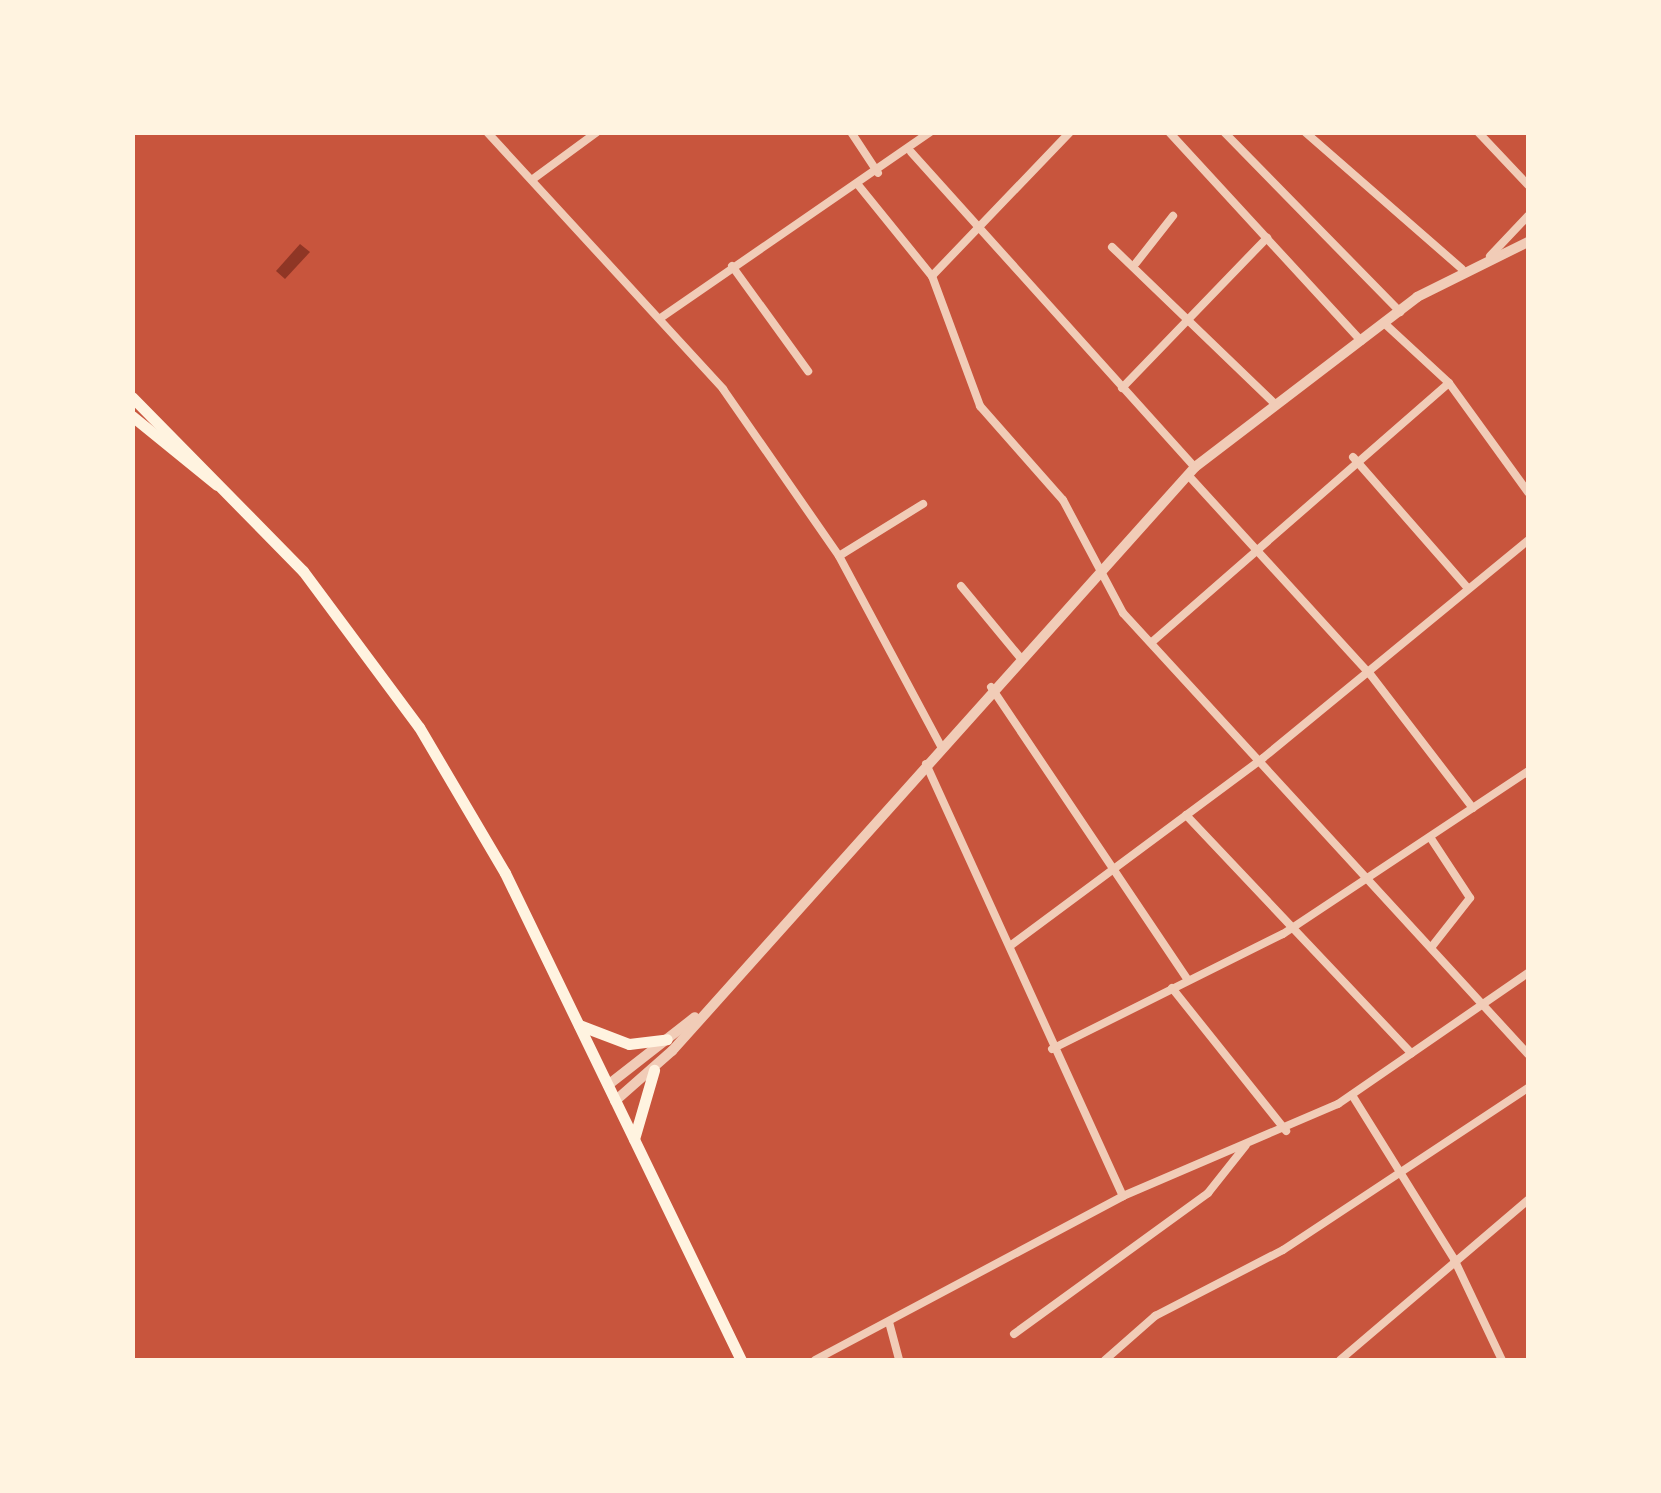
<!DOCTYPE html>
<html>
<head>
<meta charset="utf-8">
<style>
	body { margin:0 }
	#map { position:relative; width:1661px; height:1493px; overflow:hidden; background:#c8553d; font-family:"Roboto Condensed",sans-serif }
	div>[style] { position:absolute }
	.water>* { inset:0; background:#8f3625 }
	.minor>* { height:8px; margin:-4px; padding:0 4px; transform-origin:4px; border-radius:4px; background:#f1ccb7 }
	.tertiary>* { height:10px; margin:-5px; padding:0 5px; transform-origin:5px; border-radius:5px; background:#f1ccb7 }
	.secondary>* { height:11px; margin:-5.5px; padding:0 5.5px; transform-origin:5.5px; border-radius:5.5px; background:#fff3e0 }
	span { translate:-50% -50%; white-space:nowrap; text-align:center; line-height:1.15; -webkit-text-stroke:8px #fff3e0; paint-order:stroke }
	.frame { position:absolute; inset:0; border:135px solid #fff3e0; pointer-events:none }
</style>
</head>
<body>
<div id="map">
	<div class="water">
		<div style="clip-path:polygon(300px 244px,310px 252px,285px 279px,276px 271px)"></div>
	</div>
	<div class="minor">
		<div style="left:487px;top:132px;width:349px;rotate:47.4deg"></div>
		<div style="left:723px;top:389px;width:203px;rotate:55.2deg"></div>
		<div style="left:839px;top:556px;width:216px;rotate:61.8deg"></div>
		<div style="left:851px;top:132px;width:49px;rotate:56.6deg"></div>
		<div style="left:1169px;top:132px;width:284px;rotate:47.4deg"></div>
		<div style="left:1224px;top:132px;width:252px;rotate:45.6deg"></div>
		<div style="left:1305px;top:132px;width:208px;rotate:41.1deg"></div>
		<div style="left:1478px;top:132px;width:73px;rotate:46.7deg"></div>
		<div style="left:911px;top:152px;width:424px;rotate:48deg"></div>
		<div style="left:533px;top:179px;width:79px;rotate:-36.3deg"></div>
		<div style="left:859px;top:186px;width:116px;rotate:51deg"></div>
		<div style="left:932px;top:276px;width:139px;rotate:69.7deg"></div>
		<div style="left:980px;top:406px;width:125px;rotate:48.6deg"></div>
		<div style="left:1063px;top:500px;width:128px;rotate:62deg"></div>
		<div style="left:1123px;top:613px;width:599px;rotate:47.44deg"></div>
		<div style="left:1112px;top:247px;width:225px;rotate:43.9deg"></div>
		<div style="left:1490px;top:256px;width:55px;rotate:-46.5deg"></div>
		<div style="left:1136px;top:263px;width:60px;rotate:-51.8deg"></div>
		<div style="left:732px;top:266px;width:130px;rotate:54.1deg"></div>
		<div style="left:932px;top:276px;width:199px;rotate:-46.2deg"></div>
		<div style="left:662px;top:317px;width:326px;rotate:-34.6deg"></div>
		<div style="left:1384px;top:323px;width:88px;rotate:42.7deg"></div>
		<div style="left:1449px;top:383px;width:135px;rotate:54.1deg"></div>
		<div style="left:1122px;top:388px;width:209px;rotate:-46deg"></div>
		<div style="left:1353px;top:457px;width:173px;rotate:48.8deg"></div>
		<div style="left:1188px;top:475px;width:270px;rotate:47.6deg"></div>
		<div style="left:1370px;top:674px;width:169px;rotate:52.5deg"></div>
		<div style="left:839px;top:556px;width:99px;rotate:-31.8deg"></div>
		<div style="left:961px;top:586px;width:91px;rotate:50.4deg"></div>
		<div style="left:1152px;top:642px;width:394px;rotate:-41.1deg"></div>
		<div style="left:991px;top:687px;width:353px;rotate:56.1deg"></div>
		<div style="left:926px;top:764px;width:475px;rotate:65.5deg"></div>
		<div style="left:1186px;top:815px;width:328px;rotate:46.6deg"></div>
		<div style="left:1430px;top:837px;width:73px;rotate:56.7deg"></div>
		<div style="left:1470px;top:898px;width:60px;rotate:128.2deg"></div>
		<div style="left:1010px;top:946px;width:315px;rotate:-36.6deg"></div>
		<div style="left:1263px;top:758px;width:343px;rotate:-39.4deg"></div>
		<div style="left:1172px;top:988px;width:183px;rotate:51.4deg"></div>
		<div style="left:1052px;top:1049px;width:258px;rotate:-26.5deg"></div>
		<div style="left:1283px;top:934px;width:294px;rotate:-33.6deg"></div>
		<div style="left:1352px;top:1095px;width:193px;rotate:58.1deg"></div>
		<div style="left:1454px;top:1259px;width:112px;rotate:64.6deg"></div>
		<div style="left:889px;top:1322px;width:39px;rotate:75deg"></div>
		<div style="left:1014px;top:1334px;width:240px;rotate:-36deg"></div>
		<div style="left:1208px;top:1193px;width:61px;rotate:-51.6deg"></div>
		<div style="left:815px;top:1360px;width:349px;rotate:-28deg"></div>
		<div style="left:1123px;top:1196px;width:234px;rotate:-23.2deg"></div>
		<div style="left:1338px;top:1104px;width:231px;rotate:-34.6deg"></div>
		<div style="left:1105px;top:1360px;width:67px;rotate:-41.3deg"></div>
		<div style="left:1155px;top:1316px;width:144px;rotate:-27.3deg"></div>
		<div style="left:1283px;top:1250px;width:294px;rotate:-33.5deg"></div>
		<div style="left:1340px;top:1360px;width:247px;rotate:-40.4deg"></div>
	</div>
	<div class="tertiary">
		<div style="left:608px;top:1085px;width:110px;rotate:-38deg"></div>
		<div style="left:615px;top:1101px;width:76px;rotate:-41.3deg"></div>
		<div style="left:672px;top:1051px;width:784px;rotate:-48.15deg"></div>
		<div style="left:1195px;top:467px;width:280px;rotate:-37.4deg"></div>
		<div style="left:1417px;top:297px;width:124px;rotate:-26.4deg"></div>
	</div>
	<div class="secondary">
		<div style="left:132px;top:397px;width:244px;rotate:45.5deg"></div>
		<div style="left:303px;top:571px;width:194px;rotate:53.4deg"></div>
		<div style="left:419px;top:727px;width:169px;rotate:59.5deg"></div>
		<div style="left:505px;top:873px;width:541px;rotate:64.15deg"></div>
		<div style="left:132px;top:416px;width:109px;rotate:39.1deg"></div>
		<div style="left:579px;top:1025px;width:53px;rotate:20.8deg"></div>
		<div style="left:629px;top:1044px;width:38px;rotate:-7deg"></div>
		<div style="left:634px;top:1139px;width:72px;rotate:-73.8deg"></div>
	</div>
	<div class="frame"></div>
</div>
</body>
</html>
